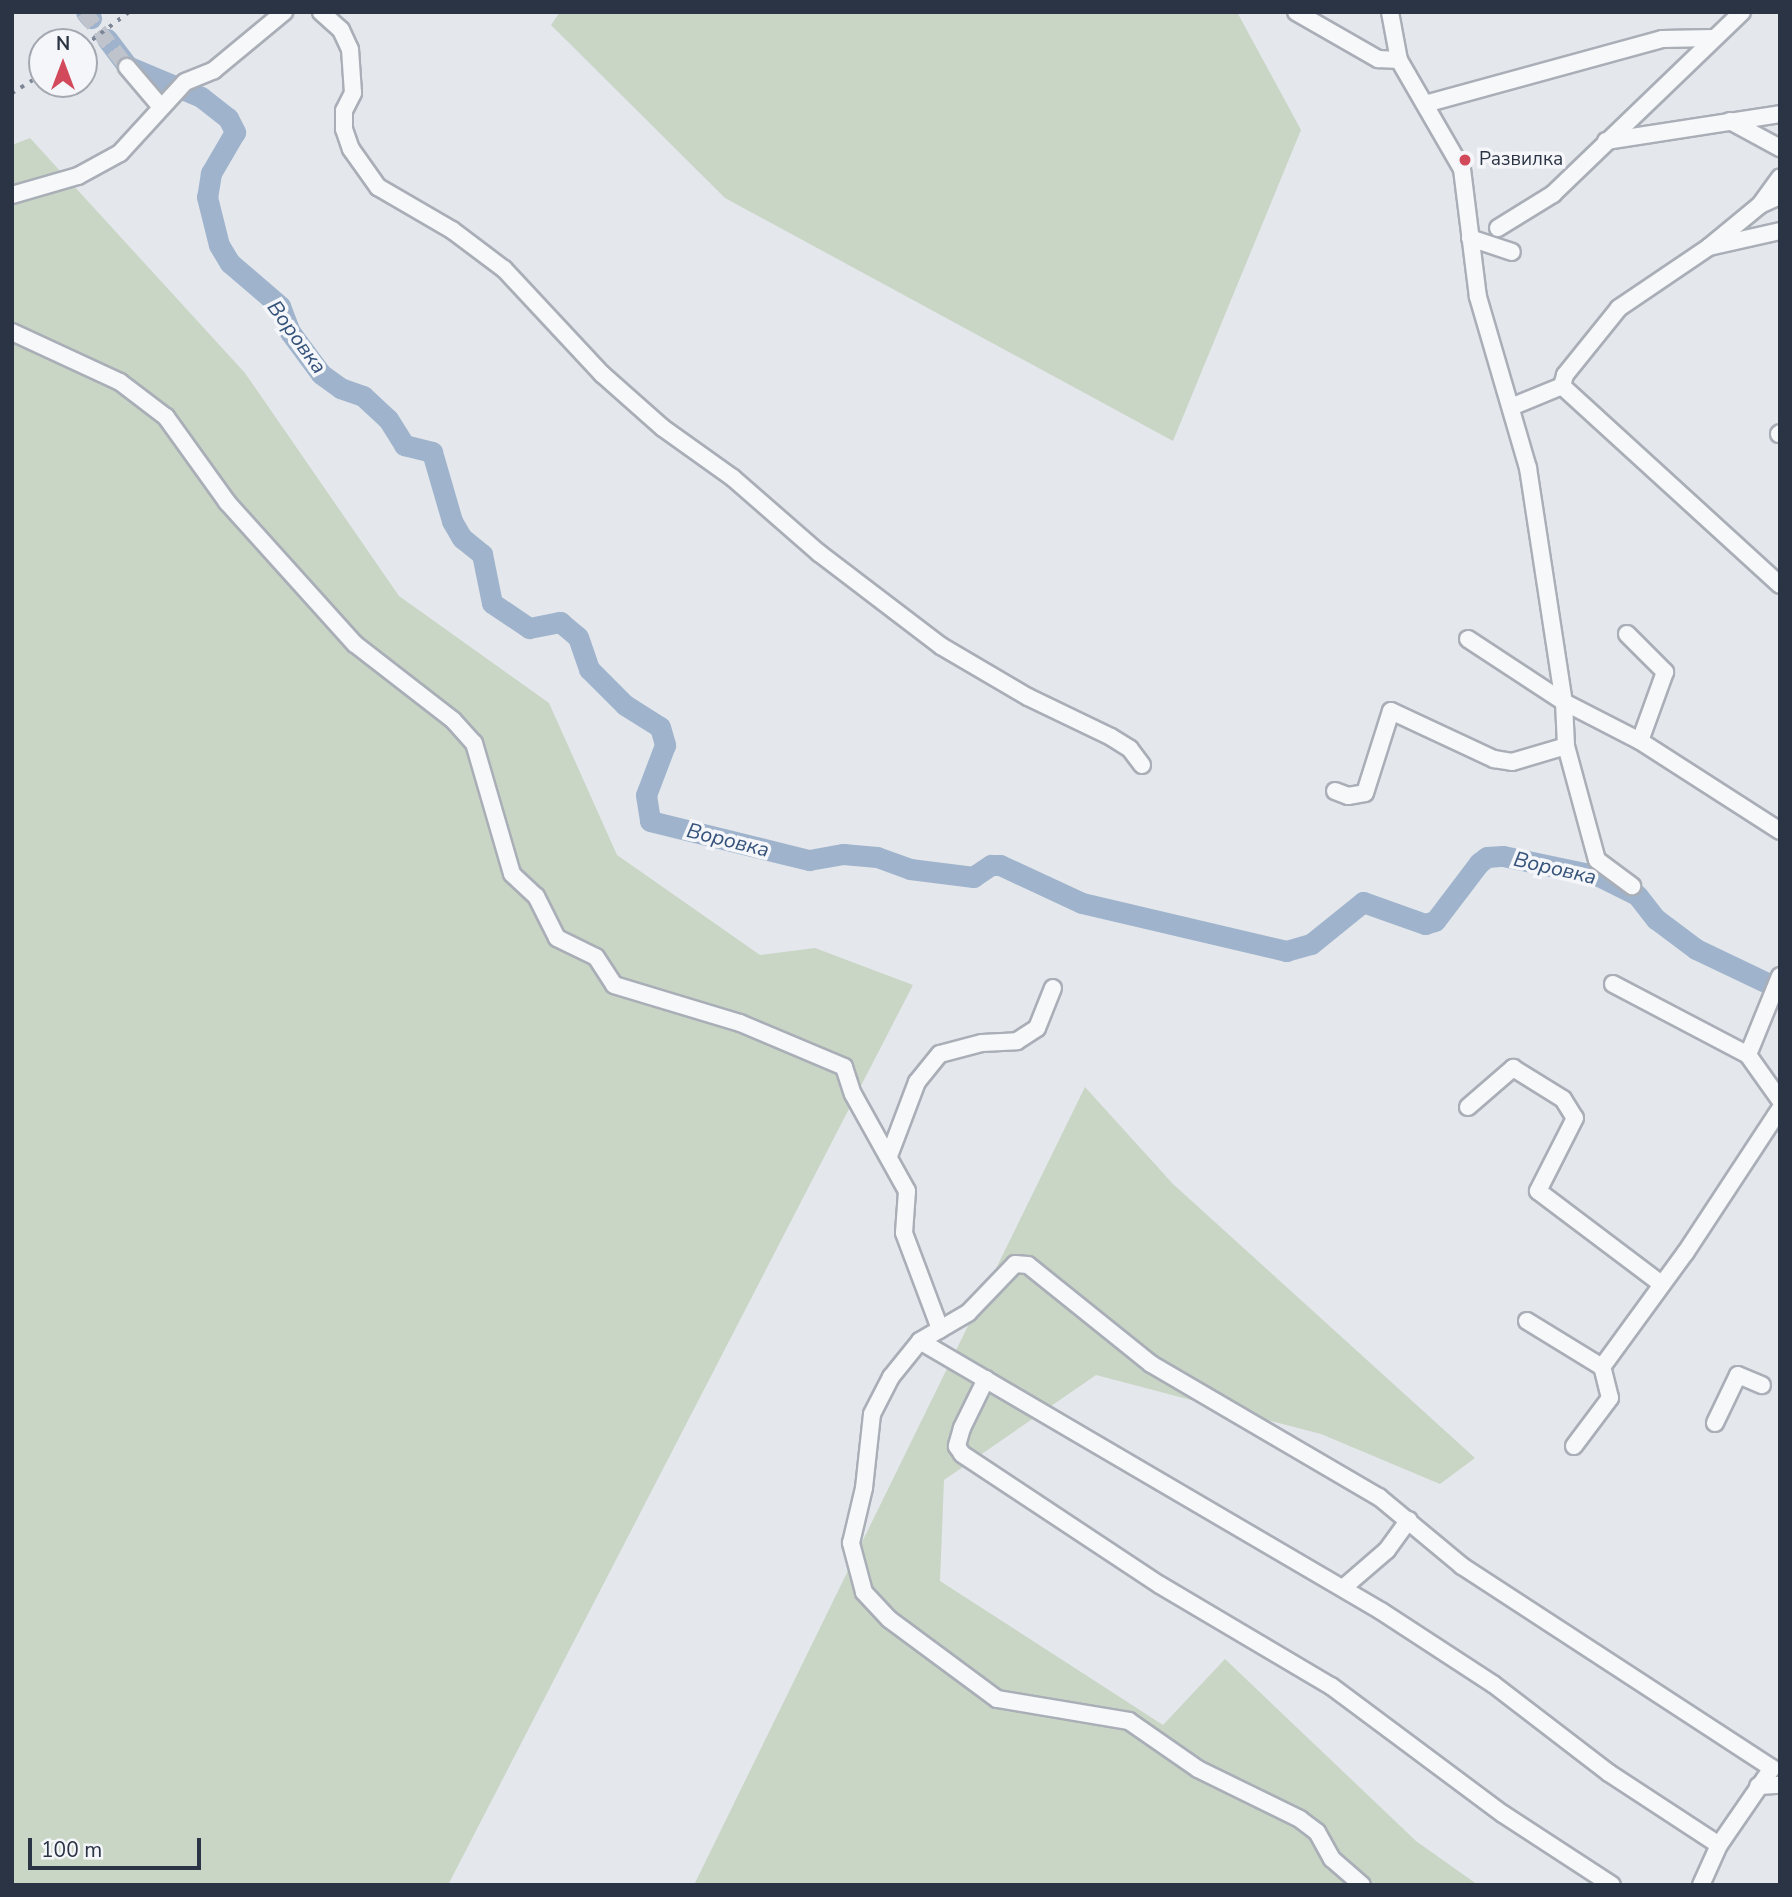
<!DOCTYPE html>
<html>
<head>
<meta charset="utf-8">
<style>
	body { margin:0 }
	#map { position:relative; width:1792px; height:1897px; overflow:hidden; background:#e4e7ec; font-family:"Nunito Sans",sans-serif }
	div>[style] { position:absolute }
	.green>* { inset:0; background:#c9d6c5 }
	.river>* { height:21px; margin:-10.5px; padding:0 10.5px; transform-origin:10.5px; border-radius:10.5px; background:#9fb4cc }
	.minor-tunnel>* { height:16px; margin-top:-8px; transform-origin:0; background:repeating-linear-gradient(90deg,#bfc3cb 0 16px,transparent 0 24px) }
	.roads { filter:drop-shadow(2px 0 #a9aeb7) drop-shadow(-2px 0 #a9aeb7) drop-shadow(0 2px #a9aeb7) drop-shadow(0 -2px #a9aeb7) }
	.minor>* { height:16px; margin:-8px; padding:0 8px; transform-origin:8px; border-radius:8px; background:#f7f8fa }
	.rail>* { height:3.5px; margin-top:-1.75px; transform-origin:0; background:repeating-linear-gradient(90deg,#7d8696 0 3.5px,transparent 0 10.5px) }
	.dots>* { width:19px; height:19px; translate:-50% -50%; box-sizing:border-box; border:4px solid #f4f6f9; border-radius:50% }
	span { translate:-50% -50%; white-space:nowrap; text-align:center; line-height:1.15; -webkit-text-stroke:7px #f4f6f9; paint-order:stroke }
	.poi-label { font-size:19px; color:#2b3445 }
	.left { translate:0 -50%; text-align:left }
	.water-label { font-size:21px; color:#34527a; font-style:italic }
	.frame { position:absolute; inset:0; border:14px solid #2b3445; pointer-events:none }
	.north { position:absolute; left:28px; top:28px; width:70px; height:70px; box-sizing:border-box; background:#f4f6f9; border:2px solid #a4a8b1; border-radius:50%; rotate:0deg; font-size:19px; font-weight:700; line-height:28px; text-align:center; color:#2b3445 }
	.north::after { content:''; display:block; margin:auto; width:24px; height:32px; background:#d1495b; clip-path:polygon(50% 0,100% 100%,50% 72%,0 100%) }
	.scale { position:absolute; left:28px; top:1838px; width:173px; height:32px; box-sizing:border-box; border:4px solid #2b3445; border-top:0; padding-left:9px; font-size:21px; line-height:24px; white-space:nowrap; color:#2b3445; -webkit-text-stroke:5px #f4f6f9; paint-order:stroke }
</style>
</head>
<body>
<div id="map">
	<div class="green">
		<div style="clip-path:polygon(560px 12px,1237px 12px,1301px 130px,1173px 441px,725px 198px,551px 25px)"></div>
		<div style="clip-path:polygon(30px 138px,245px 373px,399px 596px,549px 703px,617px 855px,760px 955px,815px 948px,913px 985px,448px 1885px,12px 1885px,12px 145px)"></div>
		<div style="clip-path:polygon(1085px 1087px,1173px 1184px,1475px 1458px,1440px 1484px,1321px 1434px,1096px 1375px,944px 1480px,940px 1581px,1163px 1725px,1225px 1659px,1416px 1841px,1478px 1885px,694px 1885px)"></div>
	</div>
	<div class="river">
		<div style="left:86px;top:12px;width:8px;rotate:50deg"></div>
		<div style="left:107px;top:39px;width:34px;rotate:53deg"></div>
		<div style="left:127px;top:66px;width:80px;rotate:22.7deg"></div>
		<div style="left:201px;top:97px;width:34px;rotate:38deg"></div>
		<div style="left:228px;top:118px;width:16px;rotate:63deg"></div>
		<div style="left:235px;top:132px;width:48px;rotate:120.3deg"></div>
		<div style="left:211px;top:173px;width:24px;rotate:99deg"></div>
		<div style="left:207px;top:197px;width:49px;rotate:76deg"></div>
		<div style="left:219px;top:245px;width:21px;rotate:59deg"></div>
		<div style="left:230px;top:263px;width:66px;rotate:40.7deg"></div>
		<div style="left:280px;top:306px;width:28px;rotate:69deg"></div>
		<div style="left:290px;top:332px;width:52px;rotate:53.6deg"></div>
		<div style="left:321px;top:374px;width:24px;rotate:36deg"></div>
		<div style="left:340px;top:388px;width:24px;rotate:19deg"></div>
		<div style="left:363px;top:396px;width:34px;rotate:43deg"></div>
		<div style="left:388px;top:419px;width:31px;rotate:58deg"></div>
		<div style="left:404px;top:445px;width:29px;rotate:14deg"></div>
		<div style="left:432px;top:452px;width:72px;rotate:73.8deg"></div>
		<div style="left:452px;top:521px;width:20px;rotate:60deg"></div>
		<div style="left:462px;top:538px;width:26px;rotate:39deg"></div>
		<div style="left:482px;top:554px;width:50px;rotate:78.5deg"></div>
		<div style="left:492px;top:603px;width:45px;rotate:34deg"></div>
		<div style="left:529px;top:628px;width:32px;rotate:-11deg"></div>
		<div style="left:560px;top:622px;width:23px;rotate:40deg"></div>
		<div style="left:578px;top:637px;width:34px;rotate:71deg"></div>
		<div style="left:589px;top:669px;width:51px;rotate:45deg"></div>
		<div style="left:625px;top:705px;width:41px;rotate:32.2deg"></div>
		<div style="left:660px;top:727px;width:19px;rotate:74deg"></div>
		<div style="left:665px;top:745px;width:53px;rotate:110.8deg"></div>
		<div style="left:646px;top:795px;width:26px;rotate:81deg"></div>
		<div style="left:650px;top:821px;width:164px;rotate:13.8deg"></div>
		<div style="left:809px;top:860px;width:35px;rotate:-10deg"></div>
		<div style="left:843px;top:854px;width:34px;rotate:5deg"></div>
		<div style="left:877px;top:857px;width:35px;rotate:20deg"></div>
		<div style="left:910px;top:869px;width:64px;rotate:7.2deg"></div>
		<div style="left:973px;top:877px;width:22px;rotate:-34deg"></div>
		<div style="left:991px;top:865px;width:9px"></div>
		<div style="left:1000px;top:865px;width:90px;rotate:24.9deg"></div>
		<div style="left:1082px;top:903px;width:210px;rotate:13.2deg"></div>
		<div style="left:1286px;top:951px;width:26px;rotate:-16deg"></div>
		<div style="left:1311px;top:944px;width:67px;rotate:-38.9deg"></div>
		<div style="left:1363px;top:902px;width:66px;rotate:19.5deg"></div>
		<div style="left:1425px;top:924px;width:10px;rotate:-17deg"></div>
		<div style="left:1435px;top:921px;width:73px;rotate:-52.8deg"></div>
		<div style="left:1479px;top:863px;width:10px;rotate:-37deg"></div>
		<div style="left:1487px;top:857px;width:16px;rotate:-4deg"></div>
		<div style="left:1503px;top:856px;width:98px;rotate:11.8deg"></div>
		<div style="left:1599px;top:876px;width:42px;rotate:26.6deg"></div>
		<div style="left:1637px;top:895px;width:31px;rotate:52deg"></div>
		<div style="left:1656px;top:919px;width:50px;rotate:36.9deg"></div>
		<div style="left:1696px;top:949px;width:93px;rotate:25.5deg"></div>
	</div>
	<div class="minor-tunnel">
		<div style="left:84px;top:12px;width:70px;rotate:52deg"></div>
	</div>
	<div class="roads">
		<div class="minor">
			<div style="left:321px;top:12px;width:27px;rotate:42deg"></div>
			<div style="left:341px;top:30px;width:21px;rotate:65deg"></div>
			<div style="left:350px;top:49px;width:44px;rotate:86.1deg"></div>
			<div style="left:353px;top:93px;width:20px;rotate:117deg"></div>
			<div style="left:344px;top:111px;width:18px;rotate:90deg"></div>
			<div style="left:344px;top:129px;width:21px;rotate:71deg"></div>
			<div style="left:351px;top:149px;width:47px;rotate:54.6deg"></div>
			<div style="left:378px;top:187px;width:86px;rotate:30.2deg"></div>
			<div style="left:452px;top:230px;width:65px;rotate:36.9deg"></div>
			<div style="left:504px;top:269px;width:144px;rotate:47deg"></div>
			<div style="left:602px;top:374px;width:81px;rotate:41.5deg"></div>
			<div style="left:663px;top:428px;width:86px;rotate:35.5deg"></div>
			<div style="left:733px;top:478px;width:114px;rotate:41.1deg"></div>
			<div style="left:819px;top:553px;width:153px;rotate:37.3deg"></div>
			<div style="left:941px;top:646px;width:101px;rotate:30.4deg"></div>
			<div style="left:1028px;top:697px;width:92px;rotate:25.7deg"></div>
			<div style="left:1111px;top:737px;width:22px;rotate:32deg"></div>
			<div style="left:1130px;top:749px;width:20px;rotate:53deg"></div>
			<div style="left:1296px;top:12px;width:95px;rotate:29.8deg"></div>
			<div style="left:1378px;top:59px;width:21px;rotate:3deg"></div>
			<div style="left:1390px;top:12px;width:49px;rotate:79.4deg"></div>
			<div style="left:1399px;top:60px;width:126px;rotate:60deg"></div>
			<div style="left:1462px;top:169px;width:129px;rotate:82.9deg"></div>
			<div style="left:1478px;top:297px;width:178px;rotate:73.7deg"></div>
			<div style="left:1528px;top:468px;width:237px;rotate:81.3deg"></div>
			<div style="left:1564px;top:702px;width:85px;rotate:27.2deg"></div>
			<div style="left:1640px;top:741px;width:166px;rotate:32.7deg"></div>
			<div style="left:127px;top:67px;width:52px;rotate:49.6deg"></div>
			<div style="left:1425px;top:104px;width:246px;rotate:-15.3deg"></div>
			<div style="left:1662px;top:39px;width:52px;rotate:-1.1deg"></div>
			<div style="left:1730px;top:121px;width:57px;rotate:28.4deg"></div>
			<div style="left:1606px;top:141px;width:176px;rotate:-8.8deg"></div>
			<div style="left:12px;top:195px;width:69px;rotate:-16.1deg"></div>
			<div style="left:78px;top:176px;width:48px;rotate:-28.7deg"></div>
			<div style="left:120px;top:153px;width:96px;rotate:-47.5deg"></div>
			<div style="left:185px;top:82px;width:31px;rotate:-22deg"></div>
			<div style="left:214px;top:70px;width:91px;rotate:-39.6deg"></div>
			<div style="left:1780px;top:196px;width:22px;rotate:156deg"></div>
			<div style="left:1760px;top:205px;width:66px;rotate:140.5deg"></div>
			<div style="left:1709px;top:247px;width:109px;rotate:145.9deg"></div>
			<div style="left:1619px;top:308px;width:86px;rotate:128.9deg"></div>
			<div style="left:1565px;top:375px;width:11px;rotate:105deg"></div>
			<div style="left:1562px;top:386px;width:295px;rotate:42.4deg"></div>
			<div style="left:1760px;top:205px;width:34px;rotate:-54deg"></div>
			<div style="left:1498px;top:228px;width:65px;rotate:-31.7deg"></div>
			<div style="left:1553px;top:194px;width:262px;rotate:-43.9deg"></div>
			<div style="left:1470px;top:238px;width:44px;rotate:18.4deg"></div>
			<div style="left:1709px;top:247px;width:73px;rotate:-12.7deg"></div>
			<div style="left:12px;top:332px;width:119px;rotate:24.8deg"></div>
			<div style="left:120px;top:382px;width:58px;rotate:37.3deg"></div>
			<div style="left:166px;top:417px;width:105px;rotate:54.3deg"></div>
			<div style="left:227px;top:502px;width:191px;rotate:48deg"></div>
			<div style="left:355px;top:644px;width:124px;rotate:37.8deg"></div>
			<div style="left:453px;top:720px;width:31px;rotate:48deg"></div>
			<div style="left:474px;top:743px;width:136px;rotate:73.8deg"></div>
			<div style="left:512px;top:874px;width:33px;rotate:43deg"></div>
			<div style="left:536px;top:896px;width:47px;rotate:63.4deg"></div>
			<div style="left:557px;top:938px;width:43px;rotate:26deg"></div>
			<div style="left:596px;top:957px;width:33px;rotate:57deg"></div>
			<div style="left:614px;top:985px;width:132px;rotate:16.8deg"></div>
			<div style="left:740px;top:1023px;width:113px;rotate:22.9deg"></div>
			<div style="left:844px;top:1067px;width:28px;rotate:72deg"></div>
			<div style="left:853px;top:1094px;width:111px;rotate:60.9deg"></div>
			<div style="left:907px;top:1191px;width:42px;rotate:94.1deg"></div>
			<div style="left:904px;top:1233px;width:103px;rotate:69.4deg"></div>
			<div style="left:1511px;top:407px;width:55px;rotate:-22.4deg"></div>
			<div style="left:1779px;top:434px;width:1px;rotate:-45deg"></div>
			<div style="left:1627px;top:634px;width:54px;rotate:45deg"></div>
			<div style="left:1665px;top:672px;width:73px;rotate:109.9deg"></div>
			<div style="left:1468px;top:639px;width:115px;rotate:33.3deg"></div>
			<div style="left:1564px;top:702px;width:44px;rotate:87.4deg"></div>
			<div style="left:1566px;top:746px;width:118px;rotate:74.8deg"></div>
			<div style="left:1597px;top:860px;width:44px;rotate:36.6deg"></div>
			<div style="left:1335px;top:791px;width:14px;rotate:21deg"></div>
			<div style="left:1348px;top:796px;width:17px;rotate:-10deg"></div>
			<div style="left:1365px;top:793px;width:86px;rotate:-72.4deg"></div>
			<div style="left:1391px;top:711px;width:114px;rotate:25deg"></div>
			<div style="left:1494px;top:759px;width:18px;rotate:9deg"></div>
			<div style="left:1512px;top:762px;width:56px;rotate:-16.5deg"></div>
			<div style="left:1780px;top:976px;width:85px;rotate:112.1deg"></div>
			<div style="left:1748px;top:1055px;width:55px;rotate:54.6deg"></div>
			<div style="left:1613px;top:984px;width:153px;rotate:27.7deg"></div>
			<div style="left:1468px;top:1107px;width:60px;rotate:-40.9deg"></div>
			<div style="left:1513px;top:1068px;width:59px;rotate:31.8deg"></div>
			<div style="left:1563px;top:1099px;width:22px;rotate:58deg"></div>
			<div style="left:1575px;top:1118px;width:82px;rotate:116.9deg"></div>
			<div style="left:1538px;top:1191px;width:153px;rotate:37deg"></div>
			<div style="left:889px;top:1156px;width:79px;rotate:-69.3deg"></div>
			<div style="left:917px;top:1082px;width:36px;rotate:-51deg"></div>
			<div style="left:940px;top:1054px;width:43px;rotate:-14.7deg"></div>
			<div style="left:982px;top:1043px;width:35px;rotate:-3deg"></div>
			<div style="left:1017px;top:1041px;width:24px;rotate:-33deg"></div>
			<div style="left:1037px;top:1028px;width:43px;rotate:-68.2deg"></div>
			<div style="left:1527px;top:1321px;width:88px;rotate:31.5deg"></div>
			<div style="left:1602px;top:1367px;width:142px;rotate:-53.9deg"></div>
			<div style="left:1686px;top:1252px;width:171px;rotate:-56.7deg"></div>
			<div style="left:920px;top:1341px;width:534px;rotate:30.36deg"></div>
			<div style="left:1381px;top:1611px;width:134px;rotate:33.1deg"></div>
			<div style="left:1493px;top:1684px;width:146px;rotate:37.5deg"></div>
			<div style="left:1609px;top:1773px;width:131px;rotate:33.2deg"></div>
			<div style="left:986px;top:1379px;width:55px;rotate:116.1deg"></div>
			<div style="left:962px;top:1428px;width:19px;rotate:106deg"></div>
			<div style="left:957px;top:1446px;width:9px;rotate:58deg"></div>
			<div style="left:962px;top:1454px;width:237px;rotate:33.5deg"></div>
			<div style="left:1160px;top:1585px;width:199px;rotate:30.6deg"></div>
			<div style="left:1331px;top:1686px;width:214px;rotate:36.7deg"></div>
			<div style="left:1503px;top:1814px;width:130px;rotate:33.1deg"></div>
			<div style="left:1715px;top:1423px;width:53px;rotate:-64.4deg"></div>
			<div style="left:1738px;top:1375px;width:26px;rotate:23deg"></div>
			<div style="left:1574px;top:1446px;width:60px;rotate:-53.1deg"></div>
			<div style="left:1610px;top:1398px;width:32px;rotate:-104deg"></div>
			<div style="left:1343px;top:1588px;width:58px;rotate:-40.8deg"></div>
			<div style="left:1387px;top:1550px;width:37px;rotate:-54deg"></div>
			<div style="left:1758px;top:1786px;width:22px;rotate:-3deg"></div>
			<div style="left:1362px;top:1885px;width:40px;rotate:-139deg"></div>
			<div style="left:1332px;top:1859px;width:31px;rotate:-119deg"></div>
			<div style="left:1317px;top:1832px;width:21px;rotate:-143deg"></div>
			<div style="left:1300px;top:1819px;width:114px;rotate:-153.9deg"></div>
			<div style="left:1198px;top:1769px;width:84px;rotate:-145.2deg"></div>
			<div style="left:1129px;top:1721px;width:134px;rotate:-170.5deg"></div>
			<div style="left:997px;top:1699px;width:134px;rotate:-143.5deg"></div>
			<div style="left:889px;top:1619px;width:37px;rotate:-133deg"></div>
			<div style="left:864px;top:1592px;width:51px;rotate:-104.9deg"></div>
			<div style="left:851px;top:1543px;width:57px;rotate:-76.7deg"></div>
			<div style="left:864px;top:1488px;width:74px;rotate:-83.8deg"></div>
			<div style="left:872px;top:1414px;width:42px;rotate:-62.8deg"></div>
			<div style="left:891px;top:1377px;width:46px;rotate:-51.1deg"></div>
			<div style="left:920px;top:1341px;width:56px;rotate:-30.3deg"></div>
			<div style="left:968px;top:1313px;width:68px;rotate:-46.2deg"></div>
			<div style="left:1015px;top:1264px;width:13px;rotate:4deg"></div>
			<div style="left:1028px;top:1265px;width:158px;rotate:38.8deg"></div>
			<div style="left:1151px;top:1364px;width:264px;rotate:30.3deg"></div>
			<div style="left:1379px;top:1497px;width:108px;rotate:39.7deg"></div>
			<div style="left:1462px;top:1566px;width:370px;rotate:33.1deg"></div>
			<div style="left:1772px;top:1768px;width:93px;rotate:124.5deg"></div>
			<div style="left:1719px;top:1845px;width:44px;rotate:114.2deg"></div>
		</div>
	</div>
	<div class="rail">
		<div style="left:84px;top:46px;width:56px;rotate:-37.1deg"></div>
		<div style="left:12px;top:93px;width:36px;rotate:-32deg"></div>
	</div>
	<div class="dots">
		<div style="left:1465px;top:160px;background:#d1495b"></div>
	</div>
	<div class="poi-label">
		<span class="left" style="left:1479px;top:160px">Развилка</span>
	</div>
	<div class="water-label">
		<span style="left:297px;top:337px;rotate:54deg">Воровка</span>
		<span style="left:728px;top:840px;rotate:14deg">Воровка</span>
		<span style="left:1555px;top:868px;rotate:13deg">Воровка</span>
	</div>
	<div class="frame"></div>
	<div class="north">N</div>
	<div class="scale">100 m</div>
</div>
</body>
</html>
